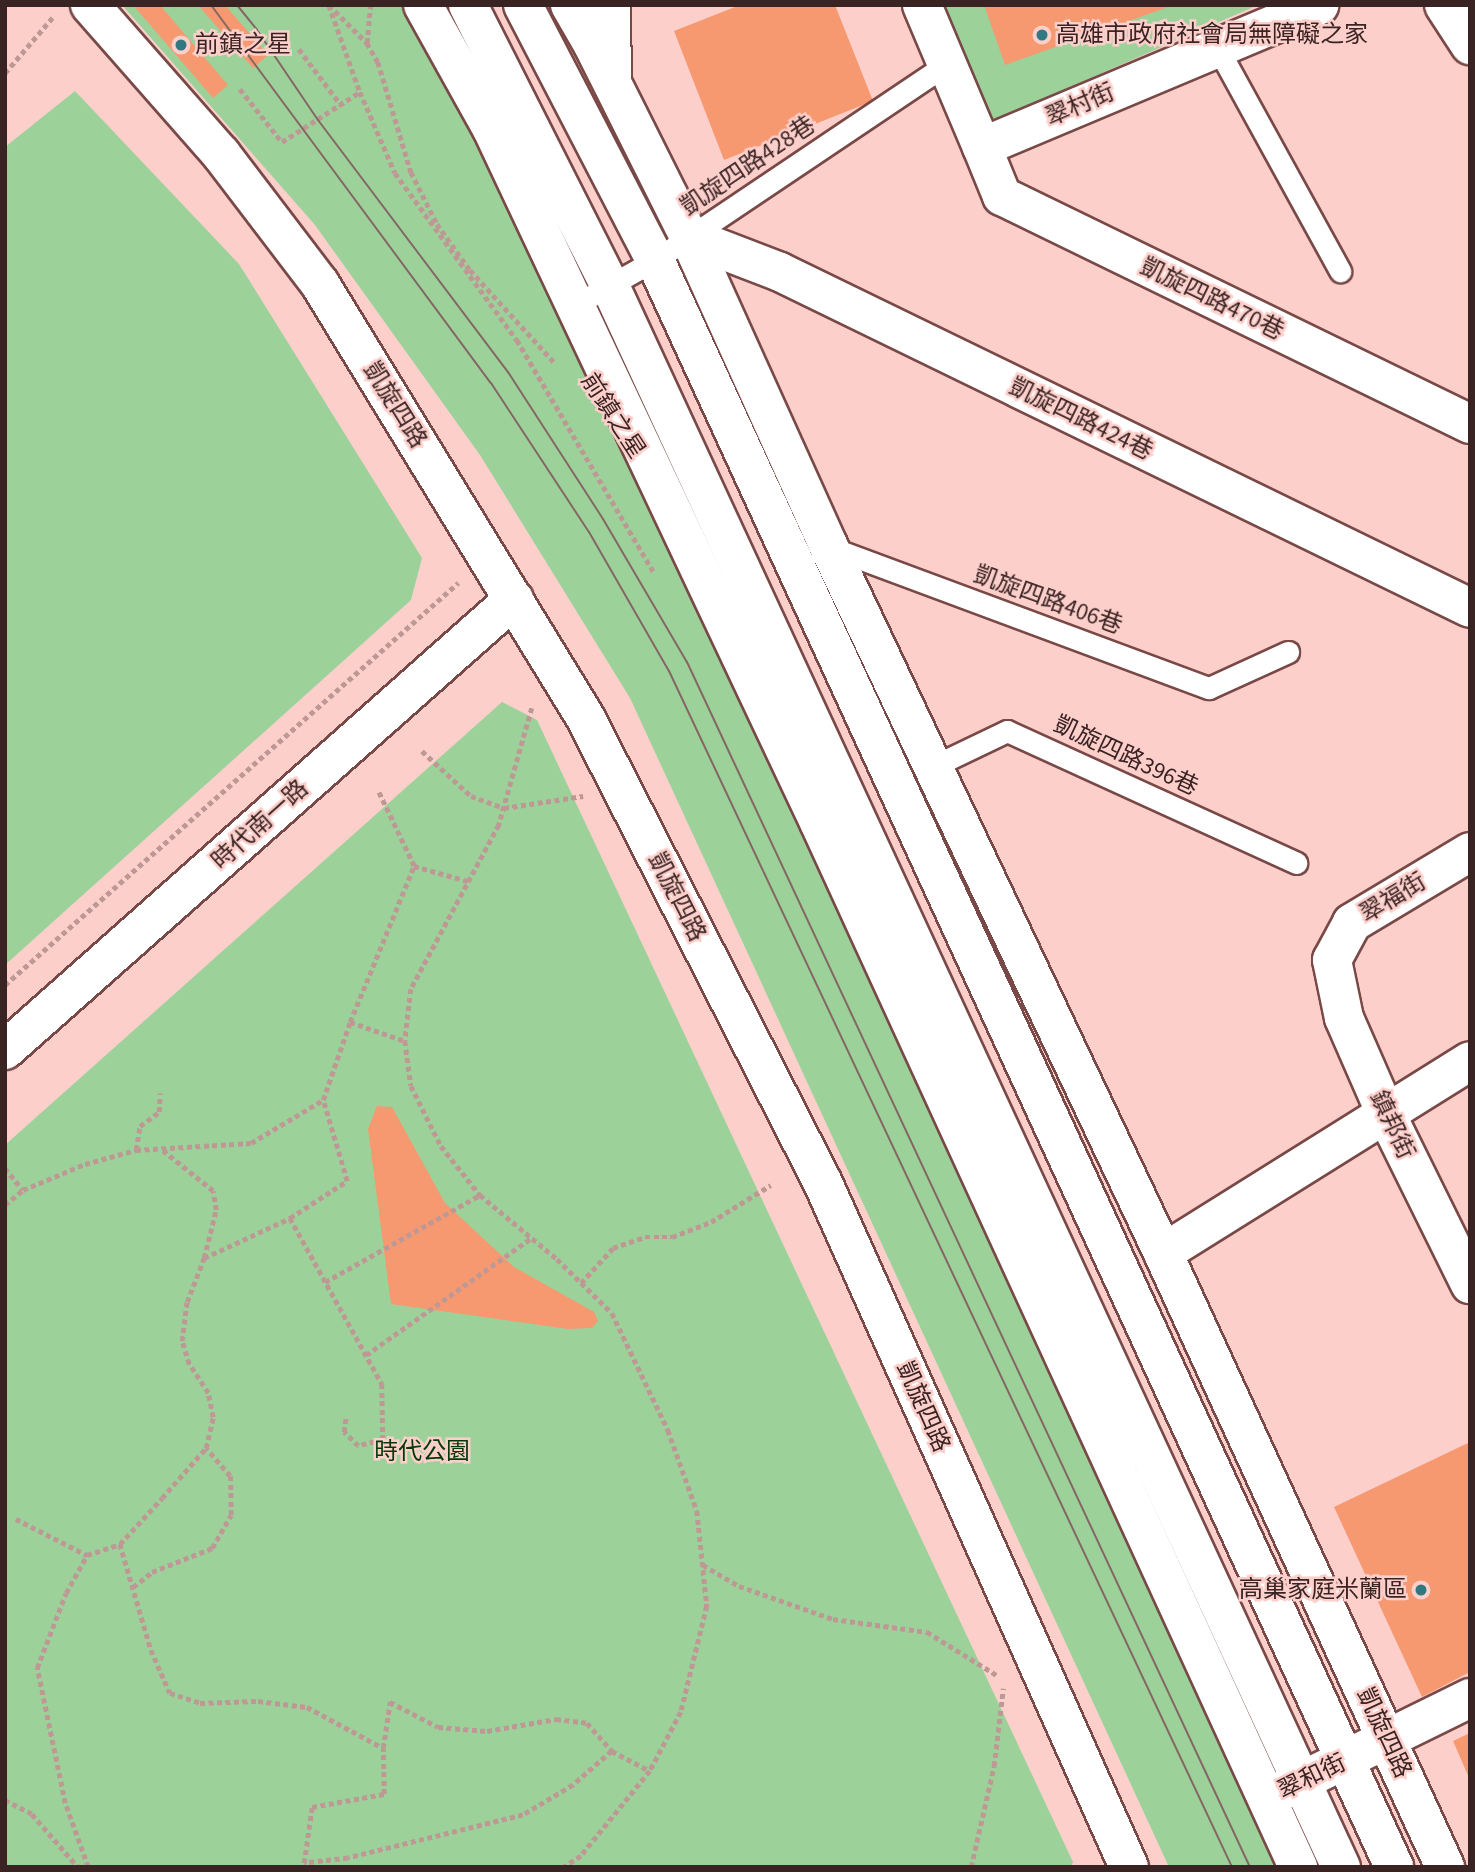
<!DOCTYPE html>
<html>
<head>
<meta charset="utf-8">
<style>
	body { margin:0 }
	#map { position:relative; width:1475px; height:1872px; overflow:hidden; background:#fdcfcb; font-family:"Source Sans 3","Noto Sans TC",sans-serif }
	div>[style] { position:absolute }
	.green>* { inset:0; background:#9cd29a }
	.building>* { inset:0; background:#f69971 }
	.path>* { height:4.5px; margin-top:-2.25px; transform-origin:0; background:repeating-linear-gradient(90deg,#be9895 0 5px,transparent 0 8.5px) }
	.roads { filter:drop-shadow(2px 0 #784946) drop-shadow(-2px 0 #784946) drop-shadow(0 2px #784946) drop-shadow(0 -2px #784946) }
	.lane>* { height:21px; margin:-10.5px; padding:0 10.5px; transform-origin:10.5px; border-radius:10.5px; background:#fff }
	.street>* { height:38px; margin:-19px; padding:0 19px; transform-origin:19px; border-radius:19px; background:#fff }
	.secondary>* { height:38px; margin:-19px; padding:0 19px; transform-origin:19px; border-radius:19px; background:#fff }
	.tram>* { height:2px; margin:-1px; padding:0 1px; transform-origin:1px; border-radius:1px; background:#846664 }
	.path-bridge>* { height:4.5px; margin-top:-2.25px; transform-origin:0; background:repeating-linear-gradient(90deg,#be9895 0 5px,transparent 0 8.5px) }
	.dots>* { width:19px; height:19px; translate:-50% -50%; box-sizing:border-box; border:4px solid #fdcfcb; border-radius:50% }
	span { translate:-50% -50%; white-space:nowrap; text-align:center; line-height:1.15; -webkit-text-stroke:5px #fdcfcb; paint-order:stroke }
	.poi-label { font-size:24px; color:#392423 }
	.left { translate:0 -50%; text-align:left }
	.right { translate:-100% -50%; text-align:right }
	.street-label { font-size:24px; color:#392423 }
	.park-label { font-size:24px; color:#043807 }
	.frame { position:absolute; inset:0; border:7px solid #392423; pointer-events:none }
</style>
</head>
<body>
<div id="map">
	<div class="green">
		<div style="clip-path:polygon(122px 5px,403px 5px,475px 132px,719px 640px,1287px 1867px,1169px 1867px,630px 698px,480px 455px,315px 225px)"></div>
		<div style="clip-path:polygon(940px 5px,1258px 5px,994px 120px)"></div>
		<div style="clip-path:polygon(75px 91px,239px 264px,422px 558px,411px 600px,5px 965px,5px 147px)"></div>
		<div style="clip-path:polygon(502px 702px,537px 720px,1073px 1862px,1071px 1867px,5px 1867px,5px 1145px)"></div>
	</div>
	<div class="building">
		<div style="clip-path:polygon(133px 5px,160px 5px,228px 85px,213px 98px)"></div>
		<div style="clip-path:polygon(198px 5px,225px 5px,268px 55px,253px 68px)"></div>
		<div style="clip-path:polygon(740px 5px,835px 5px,873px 101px,724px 160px,674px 31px)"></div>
		<div style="clip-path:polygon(984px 5px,1170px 5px,1171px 6px,1005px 65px)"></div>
		<div style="clip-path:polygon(377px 1106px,392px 1107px,445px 1203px,514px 1267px,594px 1312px,598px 1321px,592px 1328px,568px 1329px,391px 1304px,368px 1129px)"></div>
		<div style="clip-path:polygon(1470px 1442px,1470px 1672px,1422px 1697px,1334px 1507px)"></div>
		<div style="clip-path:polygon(1470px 1733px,1470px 1780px,1453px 1741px)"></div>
	</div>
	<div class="path">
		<div style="left:329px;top:5px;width:92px;rotate:70.4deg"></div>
		<div style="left:360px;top:92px;width:88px;rotate:66.6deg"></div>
		<div style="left:395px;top:173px;width:207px;rotate:53.9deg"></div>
		<div style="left:517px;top:340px;width:270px;rotate:59.5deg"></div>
		<div style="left:367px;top:43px;width:22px;rotate:60deg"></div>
		<div style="left:378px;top:62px;width:115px;rotate:73.3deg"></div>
		<div style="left:411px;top:172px;width:58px;rotate:63.4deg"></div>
		<div style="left:437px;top:224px;width:57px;rotate:54.3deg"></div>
		<div style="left:470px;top:270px;width:126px;rotate:47.6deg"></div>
		<div style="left:299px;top:49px;width:70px;rotate:53.1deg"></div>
		<div style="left:5px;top:73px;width:74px;rotate:-49.4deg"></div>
		<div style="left:240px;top:89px;width:68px;rotate:51.6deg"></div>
		<div style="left:282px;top:142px;width:93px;rotate:-32.7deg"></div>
		<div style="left:532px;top:708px;width:122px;rotate:105.8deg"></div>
		<div style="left:499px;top:825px;width:186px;rotate:118.2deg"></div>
		<div style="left:411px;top:989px;width:52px;rotate:96.6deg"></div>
		<div style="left:405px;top:1041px;width:45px;rotate:82.4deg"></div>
		<div style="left:411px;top:1086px;width:67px;rotate:63.4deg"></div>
		<div style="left:441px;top:1146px;width:63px;rotate:51.5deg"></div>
		<div style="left:480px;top:1195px;width:100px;rotate:39.7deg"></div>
		<div style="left:557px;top:1259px;width:77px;rotate:44.5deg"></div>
		<div style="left:612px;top:1313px;width:130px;rotate:64.4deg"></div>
		<div style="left:668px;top:1430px;width:86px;rotate:70.3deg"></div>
		<div style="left:697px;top:1511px;width:96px;rotate:84deg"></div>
		<div style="left:707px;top:1606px;width:109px;rotate:103.8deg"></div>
		<div style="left:681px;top:1712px;width:67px;rotate:117.7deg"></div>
		<div style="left:650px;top:1771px;width:109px;rotate:129.1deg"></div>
		<div style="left:581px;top:1856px;width:20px;rotate:147deg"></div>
		<div style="left:422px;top:751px;width:67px;rotate:42.6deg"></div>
		<div style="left:471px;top:796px;width:35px;rotate:20deg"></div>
		<div style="left:504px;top:808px;width:80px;rotate:-8.6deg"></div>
		<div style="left:414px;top:866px;width:59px;rotate:15.7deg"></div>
		<div style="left:5px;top:985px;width:606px;rotate:-41.59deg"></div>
		<div style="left:350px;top:1022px;width:58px;rotate:19.1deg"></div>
		<div style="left:136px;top:1150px;width:24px;rotate:-81deg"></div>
		<div style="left:140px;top:1126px;width:24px;rotate:-36deg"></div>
		<div style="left:159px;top:1112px;width:19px;rotate:-87deg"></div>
		<div style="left:5px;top:1168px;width:28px;rotate:51deg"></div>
		<div style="left:5px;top:1205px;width:23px;rotate:-40deg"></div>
		<div style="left:23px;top:1190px;width:67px;rotate:-22.8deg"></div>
		<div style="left:85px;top:1164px;width:53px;rotate:-15.4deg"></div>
		<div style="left:136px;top:1150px;width:115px;rotate:-3.5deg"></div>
		<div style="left:251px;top:1143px;width:84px;rotate:-30.8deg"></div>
		<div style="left:323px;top:1100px;width:83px;rotate:-70.9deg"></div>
		<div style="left:350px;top:1022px;width:169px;rotate:-67.7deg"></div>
		<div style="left:414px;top:866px;width:83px;rotate:-115.6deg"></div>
		<div style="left:290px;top:1218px;width:190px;rotate:61deg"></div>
		<div style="left:382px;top:1384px;width:56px;rotate:89deg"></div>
		<div style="left:383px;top:1440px;width:26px;rotate:167deg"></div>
		<div style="left:358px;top:1446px;width:20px;rotate:-135deg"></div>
		<div style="left:344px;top:1432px;width:16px;rotate:-83deg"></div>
		<div style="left:204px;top:1258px;width:95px;rotate:-24.9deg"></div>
		<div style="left:290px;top:1218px;width:68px;rotate:-33deg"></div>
		<div style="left:347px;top:1181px;width:84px;rotate:-106.5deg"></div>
		<div style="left:325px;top:1282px;width:178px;rotate:-29.3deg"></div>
		<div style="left:581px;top:1283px;width:47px;rotate:-47.6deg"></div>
		<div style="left:613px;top:1248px;width:34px;rotate:-19deg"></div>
		<div style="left:645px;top:1237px;width:27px"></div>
		<div style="left:672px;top:1237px;width:42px;rotate:-21deg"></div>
		<div style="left:711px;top:1222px;width:70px;rotate:-31.7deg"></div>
		<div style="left:366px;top:1355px;width:202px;rotate:-35.3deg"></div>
		<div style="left:16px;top:1519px;width:80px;rotate:26.9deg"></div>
		<div style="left:120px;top:1544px;width:110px;rotate:73.7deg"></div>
		<div style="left:151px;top:1650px;width:47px;rotate:66.2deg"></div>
		<div style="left:170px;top:1693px;width:32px;rotate:18deg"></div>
		<div style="left:200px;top:1703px;width:58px;rotate:-2deg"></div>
		<div style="left:258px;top:1701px;width:49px;rotate:7deg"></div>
		<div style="left:307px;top:1707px;width:86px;rotate:28.3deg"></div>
		<div style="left:703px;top:1565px;width:42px;rotate:30.3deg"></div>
		<div style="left:739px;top:1586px;width:100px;rotate:19.3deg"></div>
		<div style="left:833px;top:1619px;width:95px;rotate:7.9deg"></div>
		<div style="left:927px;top:1632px;width:84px;rotate:31.8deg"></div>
		<div style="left:133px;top:1587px;width:24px;rotate:-38deg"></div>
		<div style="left:152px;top:1572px;width:65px;rotate:-21.8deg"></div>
		<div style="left:212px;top:1548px;width:38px;rotate:-60deg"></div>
		<div style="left:231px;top:1515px;width:39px;rotate:-91deg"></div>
		<div style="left:230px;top:1476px;width:37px;rotate:-131deg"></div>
		<div style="left:390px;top:1702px;width:54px;rotate:27.5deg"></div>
		<div style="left:438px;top:1727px;width:49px;rotate:4.7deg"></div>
		<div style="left:487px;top:1731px;width:70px;rotate:-9.9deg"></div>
		<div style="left:556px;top:1719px;width:31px;rotate:7deg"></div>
		<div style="left:587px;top:1723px;width:38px;rotate:48deg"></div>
		<div style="left:612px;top:1751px;width:52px;rotate:138.9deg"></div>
		<div style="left:573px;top:1785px;width:58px;rotate:149deg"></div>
		<div style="left:523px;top:1815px;width:180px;rotate:166.2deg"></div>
		<div style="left:348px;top:1858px;width:44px;rotate:173.5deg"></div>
		<div style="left:304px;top:1863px;width:57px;rotate:-81.9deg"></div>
		<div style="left:312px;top:1807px;width:73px;rotate:-10.2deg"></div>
		<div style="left:384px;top:1794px;width:46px;rotate:-91.2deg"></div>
		<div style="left:383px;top:1748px;width:47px;rotate:-81.3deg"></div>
		<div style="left:612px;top:1751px;width:43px;rotate:27.8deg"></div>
		<div style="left:5px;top:1800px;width:30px;rotate:27deg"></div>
		<div style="left:32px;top:1814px;width:70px;rotate:49deg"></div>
		<div style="left:88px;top:1867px;width:68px;rotate:-109.8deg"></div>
		<div style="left:65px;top:1803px;width:138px;rotate:-101.7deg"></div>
		<div style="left:37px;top:1668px;width:80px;rotate:-68.9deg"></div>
		<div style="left:66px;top:1593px;width:43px;rotate:-61.1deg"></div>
		<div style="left:87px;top:1555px;width:35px;rotate:-18deg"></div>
		<div style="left:120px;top:1544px;width:62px;rotate:-47.6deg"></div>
		<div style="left:162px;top:1498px;width:67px;rotate:-48.7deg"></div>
		<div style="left:206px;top:1448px;width:32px;rotate:-77deg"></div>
		<div style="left:213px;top:1417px;width:25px;rotate:-102deg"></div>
		<div style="left:208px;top:1393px;width:35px;rotate:-123deg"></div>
		<div style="left:189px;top:1364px;width:24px;rotate:-107deg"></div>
		<div style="left:182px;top:1341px;width:39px;rotate:-83deg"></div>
		<div style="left:187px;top:1302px;width:47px;rotate:-68.9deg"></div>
		<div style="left:204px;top:1258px;width:49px;rotate:-76deg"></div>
		<div style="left:216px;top:1210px;width:19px;rotate:-99deg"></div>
		<div style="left:213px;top:1191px;width:64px;rotate:-141.3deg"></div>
		<div style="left:971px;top:1867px;width:104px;rotate:-77.2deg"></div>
		<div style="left:994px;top:1766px;width:78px;rotate:-83.3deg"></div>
	</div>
	<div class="roads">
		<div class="lane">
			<div style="left:1217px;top:47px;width:256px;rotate:61.2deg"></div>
			<div style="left:575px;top:305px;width:92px;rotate:-29.4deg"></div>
			<div style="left:655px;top:260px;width:352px;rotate:-33.9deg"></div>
			<div style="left:829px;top:547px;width:405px;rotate:20.4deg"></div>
			<div style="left:1209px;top:688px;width:87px;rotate:-24.5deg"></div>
			<div style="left:934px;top:766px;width:81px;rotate:-25.6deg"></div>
			<div style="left:1007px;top:731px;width:318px;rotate:24.5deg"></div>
		</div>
		<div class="street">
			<div style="left:90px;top:5px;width:198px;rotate:48.7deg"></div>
			<div style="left:221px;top:154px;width:163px;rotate:52.7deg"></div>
			<div style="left:320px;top:284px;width:508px;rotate:58.53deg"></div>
			<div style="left:585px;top:717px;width:523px;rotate:62.95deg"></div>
			<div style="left:823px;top:1183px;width:749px;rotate:65.9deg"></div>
			<div style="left:611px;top:5px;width:77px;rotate:89.3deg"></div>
			<div style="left:922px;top:5px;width:154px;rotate:67.1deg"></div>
			<div style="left:982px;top:147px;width:366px;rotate:-22.8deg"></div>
			<div style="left:1444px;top:5px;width:48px;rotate:57deg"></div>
			<div style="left:982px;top:147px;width:53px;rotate:67.8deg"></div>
			<div style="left:1002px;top:196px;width:521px;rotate:25.97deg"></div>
			<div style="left:689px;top:237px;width:97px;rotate:21deg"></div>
			<div style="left:780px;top:272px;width:767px;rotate:25.96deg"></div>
			<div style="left:1470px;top:852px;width:138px;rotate:149deg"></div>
			<div style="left:1352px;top:923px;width:42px;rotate:118.4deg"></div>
			<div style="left:1332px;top:960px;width:59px;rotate:78.3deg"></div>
			<div style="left:1344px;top:1018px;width:105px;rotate:66.4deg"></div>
			<div style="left:1386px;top:1114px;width:190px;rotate:63.7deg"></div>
			<div style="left:5px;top:1050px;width:680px;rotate:-41.54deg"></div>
			<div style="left:1163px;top:1253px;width:362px;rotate:-32deg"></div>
			<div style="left:1271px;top:1796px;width:222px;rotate:-26.2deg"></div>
		</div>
		<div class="secondary">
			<div style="left:423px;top:5px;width:140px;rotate:60.9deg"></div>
			<div style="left:491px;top:127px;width:769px;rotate:64.74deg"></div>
			<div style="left:819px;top:822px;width:1150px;rotate:65.37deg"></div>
			<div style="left:468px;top:5px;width:317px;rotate:63.2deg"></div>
			<div style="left:611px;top:288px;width:1740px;rotate:65.19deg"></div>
			<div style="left:523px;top:5px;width:287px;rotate:62.6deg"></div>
			<div style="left:655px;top:260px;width:1769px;rotate:65.3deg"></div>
			<div style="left:570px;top:5px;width:46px;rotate:60.1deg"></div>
			<div style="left:593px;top:45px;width:215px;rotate:63.4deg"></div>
			<div style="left:689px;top:237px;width:340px;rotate:65.7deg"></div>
			<div style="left:829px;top:547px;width:781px;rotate:64.68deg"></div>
			<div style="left:1163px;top:1253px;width:676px;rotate:65.33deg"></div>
		</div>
	</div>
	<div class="tram">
		<div style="left:211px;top:5px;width:470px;rotate:53.5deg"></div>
		<div style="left:491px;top:383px;width:178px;rotate:56.7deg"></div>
		<div style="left:589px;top:532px;width:160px;rotate:60.1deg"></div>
		<div style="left:669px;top:671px;width:1322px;rotate:64.79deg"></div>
		<div style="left:237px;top:5px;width:32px;rotate:51deg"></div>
		<div style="left:257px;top:30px;width:109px;rotate:55.9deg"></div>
		<div style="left:318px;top:120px;width:316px;rotate:53deg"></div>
		<div style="left:508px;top:372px;width:175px;rotate:57.1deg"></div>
		<div style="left:603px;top:519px;width:166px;rotate:59.6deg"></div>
		<div style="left:687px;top:662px;width:1330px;rotate:64.96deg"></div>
	</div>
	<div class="path-bridge">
		<div style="left:329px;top:5px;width:54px;rotate:45deg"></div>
		<div style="left:367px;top:43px;width:38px;rotate:-85deg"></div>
	</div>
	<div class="dots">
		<div style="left:1042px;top:35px;background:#307980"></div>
		<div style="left:181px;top:45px;background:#307980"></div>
		<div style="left:1421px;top:1590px;background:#307980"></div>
	</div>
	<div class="poi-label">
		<span class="left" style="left:1056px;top:35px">高雄市政府社會局無障礙之家</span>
		<span class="left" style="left:195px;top:45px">前鎮之星</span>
		<span class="right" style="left:1407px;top:1590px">高巢家庭米蘭區</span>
	</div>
	<div class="street-label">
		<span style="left:1080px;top:105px;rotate:-23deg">翠村街</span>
		<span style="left:748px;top:166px;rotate:-34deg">凱旋四路428巷</span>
		<span style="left:1212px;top:299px;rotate:26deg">凱旋四路470巷</span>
		<span style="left:395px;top:405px;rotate:58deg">凱旋四路</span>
		<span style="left:613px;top:416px;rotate:57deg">前鎮之星</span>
		<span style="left:1081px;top:419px;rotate:26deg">凱旋四路424巷</span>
		<span style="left:1048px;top:600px;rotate:20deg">凱旋四路406巷</span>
		<span style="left:1126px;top:756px;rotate:25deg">凱旋四路396巷</span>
		<span style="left:260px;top:825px;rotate:-42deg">時代南一路</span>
		<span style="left:677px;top:897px;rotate:63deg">凱旋四路</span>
		<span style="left:1393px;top:898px;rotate:-31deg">翠福街</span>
		<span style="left:1392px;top:1125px;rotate:65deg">鎮邦街</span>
		<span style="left:923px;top:1407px;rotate:66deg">凱旋四路</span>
		<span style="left:1384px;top:1733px;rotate:65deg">凱旋四路</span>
		<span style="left:1312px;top:1777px;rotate:-26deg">翠和街</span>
	</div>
	<div class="park-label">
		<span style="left:422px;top:1452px">時代公園</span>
	</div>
	<div class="frame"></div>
</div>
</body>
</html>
